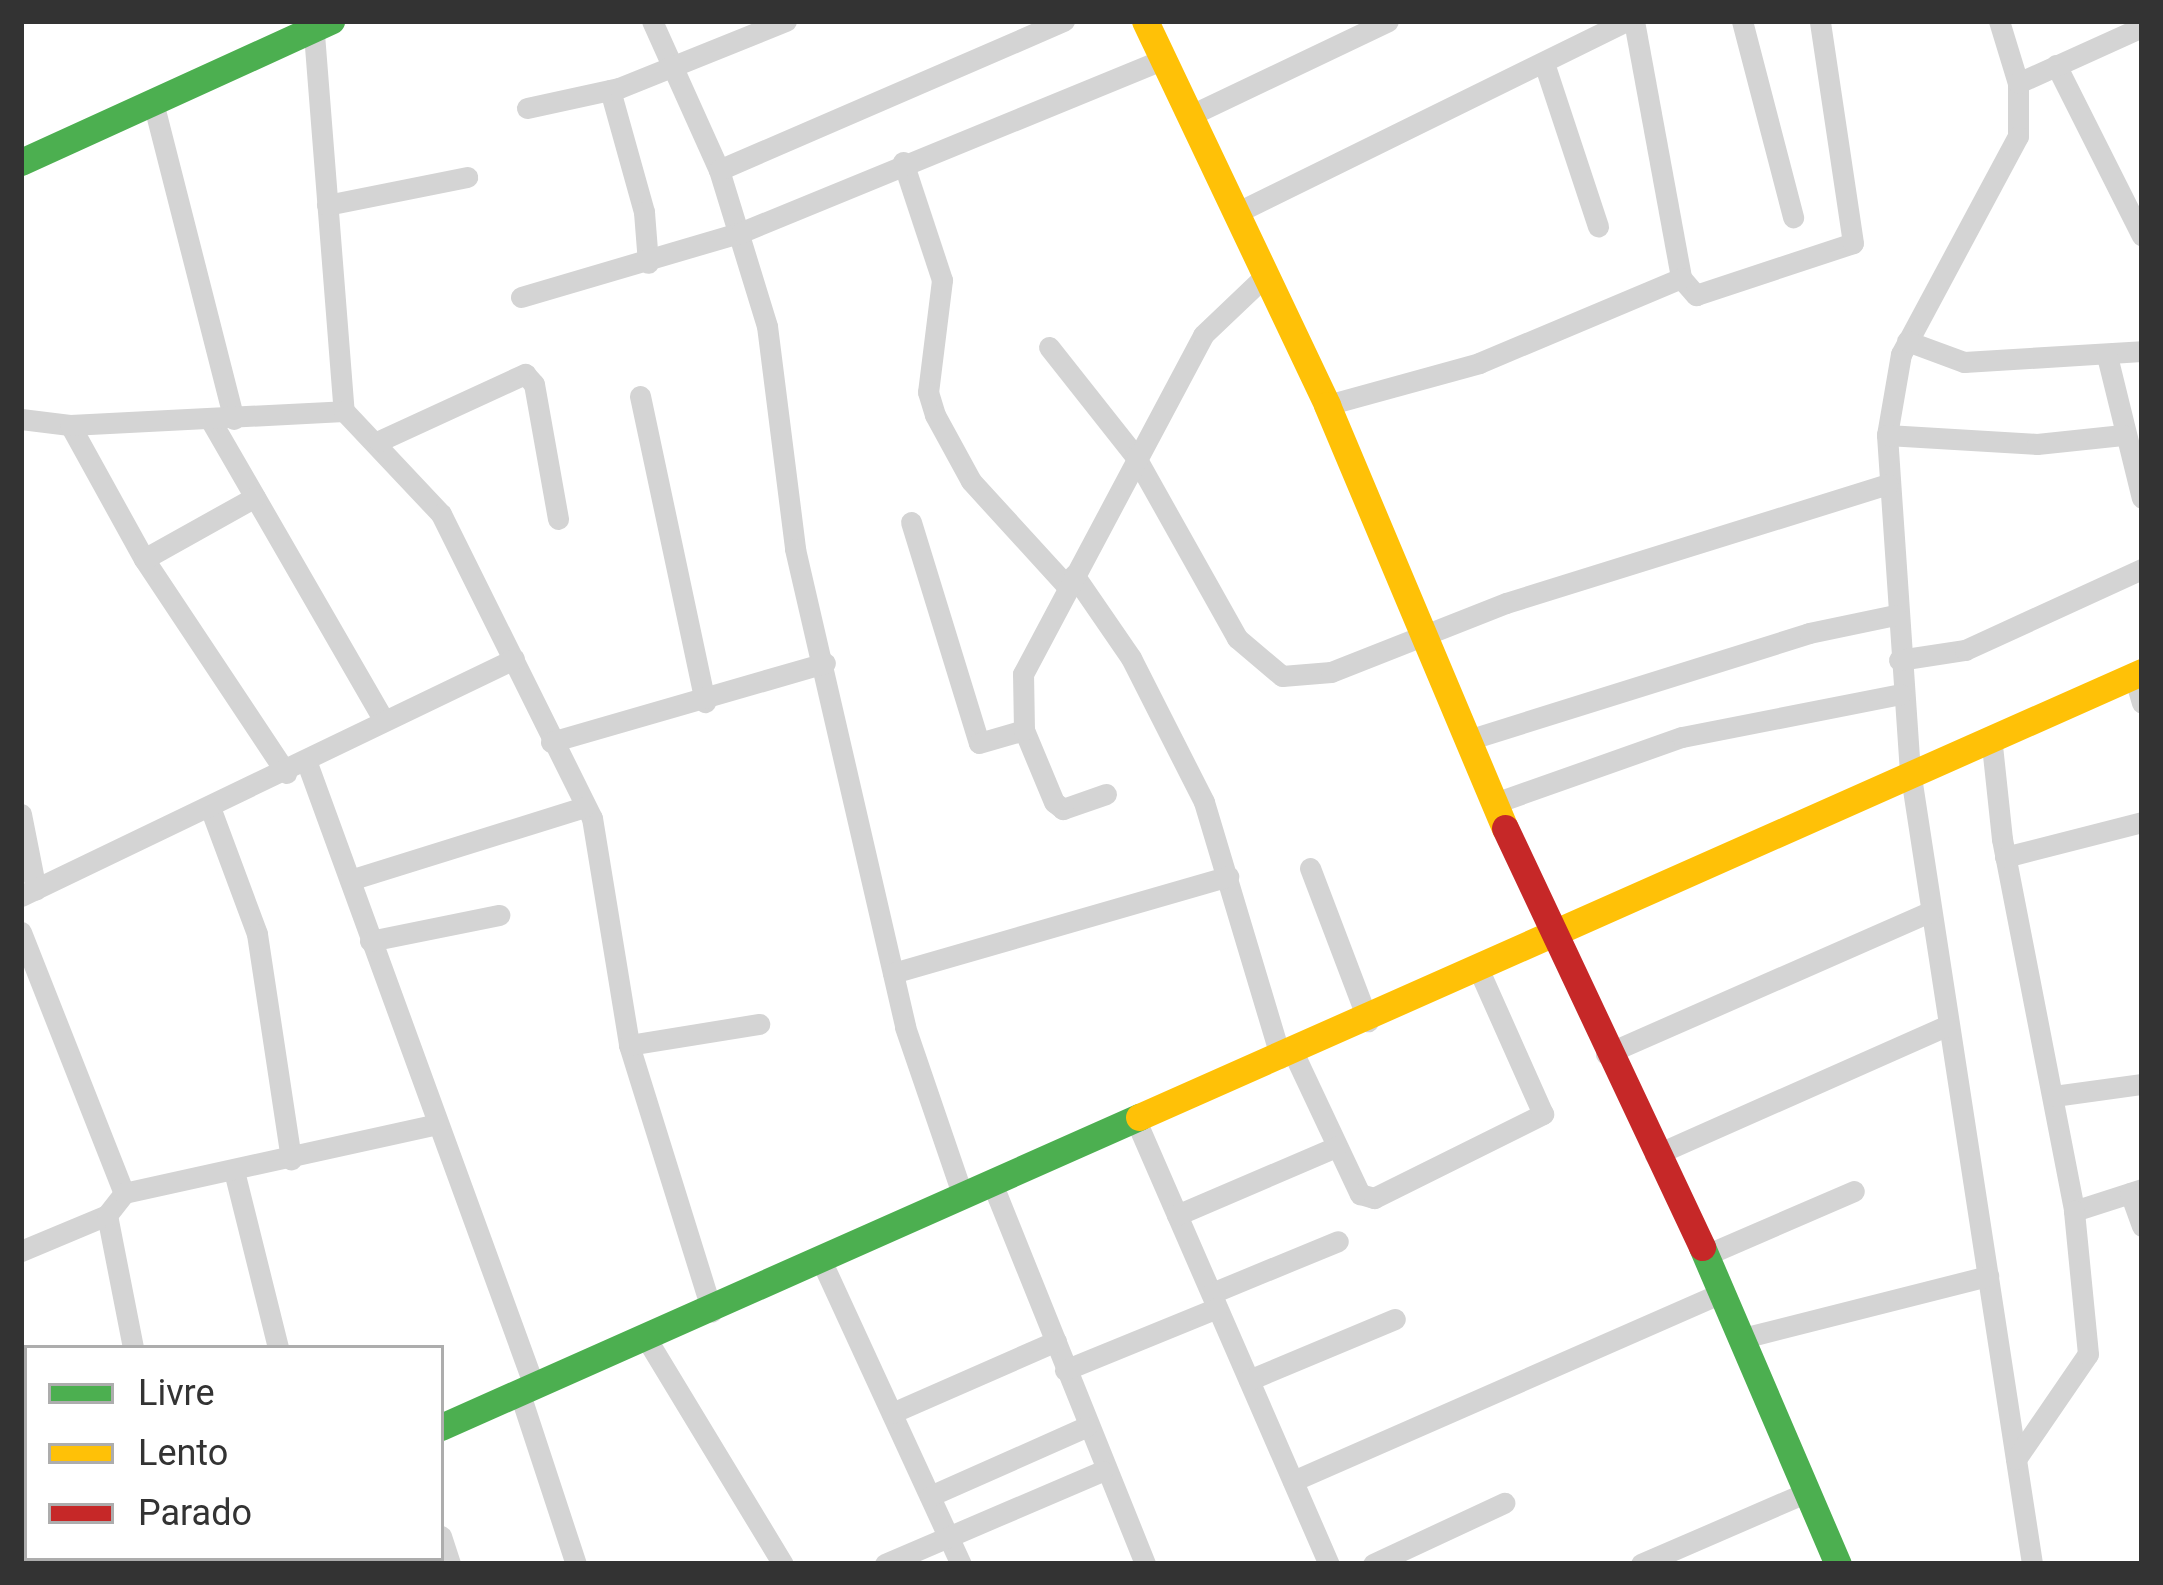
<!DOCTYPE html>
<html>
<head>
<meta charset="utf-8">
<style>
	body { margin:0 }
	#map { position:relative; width:2163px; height:1585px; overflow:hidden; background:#fff; font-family:Roboto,sans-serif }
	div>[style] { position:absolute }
	.street>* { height:21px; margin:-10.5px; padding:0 10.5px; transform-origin:10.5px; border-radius:10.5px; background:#d4d4d4 }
	.fast>* { height:27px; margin:-13.5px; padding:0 13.5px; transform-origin:13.5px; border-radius:13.5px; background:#4caf50 }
	.slow>* { height:27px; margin:-13.5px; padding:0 13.5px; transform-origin:13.5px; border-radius:13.5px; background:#ffc107 }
	.jam>* { height:27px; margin:-13.5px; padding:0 13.5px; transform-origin:13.5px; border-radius:13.5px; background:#c62828 }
	span { translate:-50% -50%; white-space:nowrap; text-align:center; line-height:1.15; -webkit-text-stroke:12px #fff; paint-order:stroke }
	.frame { position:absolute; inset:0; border:24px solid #333; pointer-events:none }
	.legend { position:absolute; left:24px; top:1345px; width:420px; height:216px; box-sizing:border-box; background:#fff; border:3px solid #adadad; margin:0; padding:15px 21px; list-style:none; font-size:36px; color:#333 }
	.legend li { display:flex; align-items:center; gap:24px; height:60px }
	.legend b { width:60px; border:3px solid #adadad }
</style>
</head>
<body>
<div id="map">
	<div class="street">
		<div style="left:313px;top:21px;width:391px;rotate:85.5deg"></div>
		<div style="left:652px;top:21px;width:163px;rotate:65.8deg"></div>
		<div style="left:719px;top:170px;width:163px;rotate:72.9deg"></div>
		<div style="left:767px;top:326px;width:225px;rotate:82.8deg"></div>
		<div style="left:795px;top:549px;width:490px;rotate:77deg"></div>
		<div style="left:905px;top:1027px;width:179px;rotate:71.1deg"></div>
		<div style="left:1634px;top:21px;width:261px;rotate:79.6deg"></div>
		<div style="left:1681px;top:278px;width:23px;rotate:49deg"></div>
		<div style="left:1696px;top:295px;width:165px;rotate:-18.3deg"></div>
		<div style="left:1853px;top:243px;width:224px;rotate:-98.5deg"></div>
		<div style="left:1742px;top:21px;width:203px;rotate:75.4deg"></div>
		<div style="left:1999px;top:21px;width:65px;rotate:73deg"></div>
		<div style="left:2018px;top:83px;width:53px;rotate:90deg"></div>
		<div style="left:2018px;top:136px;width:247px;rotate:118.2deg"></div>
		<div style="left:1901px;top:354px;width:82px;rotate:99.8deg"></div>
		<div style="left:1887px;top:435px;width:336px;rotate:86.1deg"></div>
		<div style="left:1910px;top:770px;width:803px;rotate:81.26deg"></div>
		<div style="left:2056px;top:65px;width:191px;rotate:63.3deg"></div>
		<div style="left:1545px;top:66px;width:169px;rotate:71.7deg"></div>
		<div style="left:2018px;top:83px;width:136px;rotate:-24.3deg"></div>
		<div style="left:610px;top:90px;width:127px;rotate:74.4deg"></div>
		<div style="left:644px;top:212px;width:51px;rotate:85.5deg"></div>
		<div style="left:153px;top:102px;width:327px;rotate:75.7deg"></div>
		<div style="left:527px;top:108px;width:94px;rotate:-12.3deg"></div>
		<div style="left:619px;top:88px;width:180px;rotate:-21.9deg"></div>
		<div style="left:1191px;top:115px;width:218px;rotate:-25.5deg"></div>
		<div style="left:903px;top:162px;width:124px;rotate:71.7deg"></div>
		<div style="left:942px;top:280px;width:113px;rotate:97.1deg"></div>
		<div style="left:928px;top:392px;width:24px;rotate:73deg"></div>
		<div style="left:935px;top:415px;width:75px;rotate:61.4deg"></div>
		<div style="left:971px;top:481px;width:142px;rotate:47.6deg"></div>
		<div style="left:719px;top:170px;width:376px;rotate:-23.4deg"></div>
		<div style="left:327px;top:205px;width:143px;rotate:-11.3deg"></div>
		<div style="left:1238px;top:212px;width:433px;rotate:-26.2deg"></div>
		<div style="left:521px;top:297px;width:230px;rotate:-16.4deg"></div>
		<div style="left:742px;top:232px;width:456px;rotate:-22.3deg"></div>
		<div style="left:1907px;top:341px;width:61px;rotate:20.2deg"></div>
		<div style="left:1964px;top:362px;width:178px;rotate:-3.5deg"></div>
		<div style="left:1049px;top:347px;width:139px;rotate:51.7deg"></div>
		<div style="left:1135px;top:456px;width:209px;rotate:60.7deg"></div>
		<div style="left:1237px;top:638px;width:59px;rotate:40.2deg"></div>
		<div style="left:1282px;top:676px;width:49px;rotate:-4.7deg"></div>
		<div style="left:1331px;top:672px;width:188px;rotate:-21.5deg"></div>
		<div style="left:1506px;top:603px;width:400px;rotate:-17.3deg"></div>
		<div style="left:2107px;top:356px;width:146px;rotate:76.2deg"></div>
		<div style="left:640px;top:396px;width:313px;rotate:78deg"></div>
		<div style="left:1327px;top:405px;width:158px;rotate:-15.4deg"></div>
		<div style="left:1479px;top:363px;width:219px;rotate:-22.8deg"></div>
		<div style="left:21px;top:419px;width:49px;rotate:7deg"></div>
		<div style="left:70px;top:425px;width:153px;rotate:61.1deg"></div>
		<div style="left:144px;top:559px;width:257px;rotate:56.4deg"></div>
		<div style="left:211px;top:421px;width:344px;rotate:60deg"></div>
		<div style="left:70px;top:425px;width:274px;rotate:-2.9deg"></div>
		<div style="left:344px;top:411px;width:141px;rotate:46.7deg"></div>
		<div style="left:441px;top:514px;width:339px;rotate:63.6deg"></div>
		<div style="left:592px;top:818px;width:230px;rotate:80.7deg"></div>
		<div style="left:629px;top:1045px;width:279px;rotate:72.7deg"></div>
		<div style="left:1887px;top:435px;width:150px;rotate:3.4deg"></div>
		<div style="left:2037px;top:444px;width:86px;rotate:-6deg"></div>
		<div style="left:379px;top:441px;width:161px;rotate:-24.7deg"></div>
		<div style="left:525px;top:374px;width:13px;rotate:48deg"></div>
		<div style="left:534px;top:384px;width:137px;rotate:79.9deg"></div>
		<div style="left:911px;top:522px;width:231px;rotate:72.9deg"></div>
		<div style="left:979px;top:743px;width:47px;rotate:-16.1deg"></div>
		<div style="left:144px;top:559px;width:127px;rotate:-29.2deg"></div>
		<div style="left:1074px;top:575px;width:101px;rotate:55.5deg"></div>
		<div style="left:1131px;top:658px;width:161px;rotate:63.1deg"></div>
		<div style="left:1204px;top:802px;width:267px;rotate:73.3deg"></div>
		<div style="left:1899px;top:660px;width:67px;rotate:-8.6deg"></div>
		<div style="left:1965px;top:650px;width:195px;rotate:-24.6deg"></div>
		<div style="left:2134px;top:675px;width:29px;rotate:74deg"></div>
		<div style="left:1991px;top:736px;width:104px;rotate:83.9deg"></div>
		<div style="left:2002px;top:839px;width:379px;rotate:79deg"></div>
		<div style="left:2074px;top:1211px;width:71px;rotate:-17.9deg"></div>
		<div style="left:1468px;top:740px;width:357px;rotate:-17.4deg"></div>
		<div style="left:1809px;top:633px;width:88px;rotate:-11.8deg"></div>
		<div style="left:551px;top:742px;width:285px;rotate:-16.1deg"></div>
		<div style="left:307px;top:763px;width:660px;rotate:69.97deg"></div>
		<div style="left:1106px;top:794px;width:46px;rotate:160.8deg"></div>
		<div style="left:1063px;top:809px;width:11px;rotate:-142deg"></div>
		<div style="left:1054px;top:802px;width:78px;rotate:-112.6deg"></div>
		<div style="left:1024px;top:730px;width:56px;rotate:-91deg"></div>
		<div style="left:1023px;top:674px;width:384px;rotate:-62deg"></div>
		<div style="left:1203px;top:335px;width:88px;rotate:-43.6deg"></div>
		<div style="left:1498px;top:802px;width:195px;rotate:-19.5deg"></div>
		<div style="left:1682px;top:737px;width:223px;rotate:-11.1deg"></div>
		<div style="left:211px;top:810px;width:132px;rotate:69.6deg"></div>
		<div style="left:257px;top:934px;width:228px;rotate:81.4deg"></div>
		<div style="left:21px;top:814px;width:77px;rotate:78.8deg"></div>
		<div style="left:2005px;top:857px;width:141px;rotate:-14.3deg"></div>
		<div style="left:1310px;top:868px;width:164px;rotate:69.2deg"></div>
		<div style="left:350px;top:880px;width:245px;rotate:-17.3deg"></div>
		<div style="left:21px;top:896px;width:547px;rotate:-25.68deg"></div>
		<div style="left:21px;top:932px;width:281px;rotate:68.5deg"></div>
		<div style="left:370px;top:941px;width:132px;rotate:-11.4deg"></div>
		<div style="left:893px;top:973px;width:349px;rotate:-16.1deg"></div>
		<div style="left:629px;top:1045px;width:132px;rotate:-9.2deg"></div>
		<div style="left:1294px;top:1054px;width:155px;rotate:64.8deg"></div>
		<div style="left:1360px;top:1194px;width:15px;rotate:16deg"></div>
		<div style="left:1374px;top:1198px;width:189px;rotate:-26.4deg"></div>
		<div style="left:1543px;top:1114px;width:158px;rotate:-114deg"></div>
		<div style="left:1606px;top:1054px;width:354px;rotate:-23.7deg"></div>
		<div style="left:2054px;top:1096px;width:89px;rotate:-7.8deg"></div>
		<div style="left:1137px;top:1123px;width:481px;rotate:66.5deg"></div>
		<div style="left:1655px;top:1155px;width:318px;rotate:-23.9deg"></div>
		<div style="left:234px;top:1171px;width:182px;rotate:76deg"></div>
		<div style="left:992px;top:1183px;width:411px;rotate:68.1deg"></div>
		<div style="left:2130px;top:1193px;width:35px;rotate:70deg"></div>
		<div style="left:107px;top:1215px;width:136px;rotate:78.9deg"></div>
		<div style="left:1177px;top:1215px;width:173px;rotate:-23.2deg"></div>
		<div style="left:21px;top:1251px;width:93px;rotate:-22.7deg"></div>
		<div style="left:107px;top:1215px;width:28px;rotate:-52deg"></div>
		<div style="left:124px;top:1193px;width:321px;rotate:-12.4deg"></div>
		<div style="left:1706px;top:1255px;width:161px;rotate:-23.4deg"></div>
		<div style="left:821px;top:1260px;width:335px;rotate:65.3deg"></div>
		<div style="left:1212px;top:1293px;width:136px;rotate:-22.4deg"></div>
		<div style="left:646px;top:1338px;width:264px;rotate:58.8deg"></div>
		<div style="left:1743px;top:1338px;width:253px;rotate:-14.2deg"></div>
		<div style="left:1065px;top:1370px;width:164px;rotate:-22.2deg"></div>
		<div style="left:1249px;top:1380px;width:158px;rotate:-22.7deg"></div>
		<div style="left:519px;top:1391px;width:182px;rotate:71.8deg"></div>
		<div style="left:892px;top:1413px;width:179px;rotate:-23.7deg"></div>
		<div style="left:2016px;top:1459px;width:127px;rotate:-55.6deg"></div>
		<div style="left:2088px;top:1354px;width:144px;rotate:-95.6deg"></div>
		<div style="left:21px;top:1464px;width:6px;rotate:-18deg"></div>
		<div style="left:1293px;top:1481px;width:468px;rotate:-23.7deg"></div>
		<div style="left:930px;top:1496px;width:171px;rotate:-23.9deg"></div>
		<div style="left:441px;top:1536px;width:29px;rotate:72deg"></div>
		<div style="left:206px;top:1558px;width:7px;rotate:63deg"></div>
		<div style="left:334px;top:1558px;width:7px;rotate:63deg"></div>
		<div style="left:147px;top:1564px;width:14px;rotate:-25deg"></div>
		<div style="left:885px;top:1564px;width:236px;rotate:-23.2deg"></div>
		<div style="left:1373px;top:1564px;width:145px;rotate:-25deg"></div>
		<div style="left:1641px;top:1564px;width:181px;rotate:-23.4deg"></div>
	</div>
	<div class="fast">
		<div style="left:21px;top:162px;width:341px;rotate:-24.5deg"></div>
		<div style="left:1702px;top:1247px;width:345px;rotate:66.8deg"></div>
		<div style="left:441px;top:1427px;width:764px;rotate:-23.95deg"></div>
	</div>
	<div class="slow">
		<div style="left:1145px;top:21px;width:425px;rotate:64.6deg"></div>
		<div style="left:1327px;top:405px;width:459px;rotate:67.2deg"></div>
		<div style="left:1139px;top:1117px;width:1097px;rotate:-23.93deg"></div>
	</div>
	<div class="jam">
		<div style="left:1505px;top:828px;width:463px;rotate:64.8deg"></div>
	</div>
	<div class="frame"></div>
	<ul class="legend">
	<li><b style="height:15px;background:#4caf50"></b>Livre</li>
	<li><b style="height:15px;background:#ffc107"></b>Lento</li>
	<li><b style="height:15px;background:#c62828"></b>Parado</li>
	</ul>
</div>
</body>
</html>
